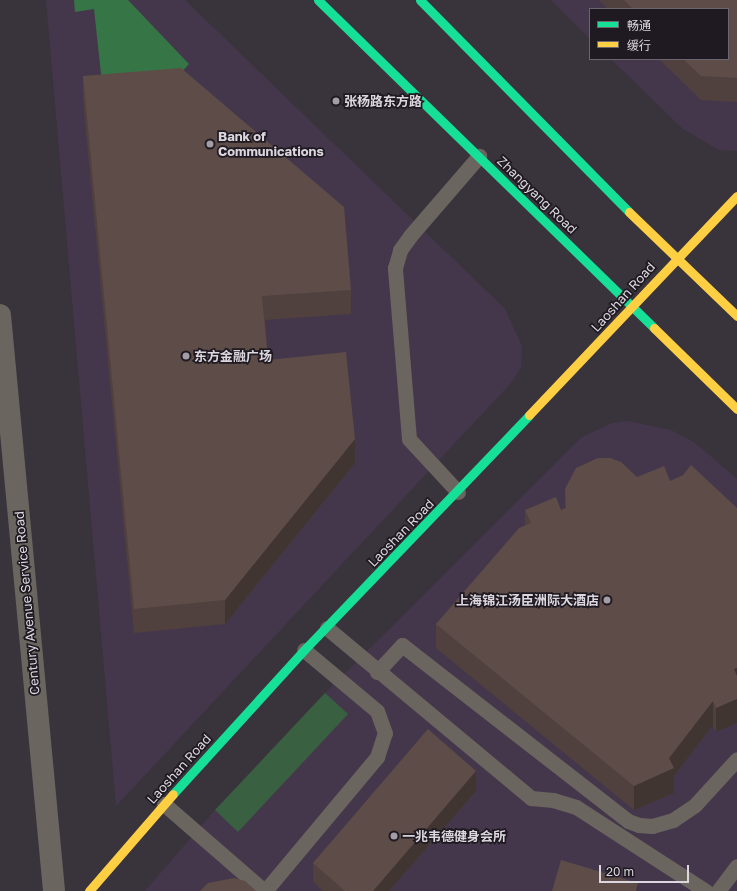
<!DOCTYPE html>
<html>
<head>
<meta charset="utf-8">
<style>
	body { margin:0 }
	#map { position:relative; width:737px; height:891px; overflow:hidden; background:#39343c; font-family:"Golos Text","Noto Sans SC",sans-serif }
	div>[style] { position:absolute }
	.built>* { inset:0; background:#45374b }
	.green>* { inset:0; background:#396040 }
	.forest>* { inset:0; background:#367545 }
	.lane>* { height:15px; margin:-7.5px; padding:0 7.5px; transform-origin:7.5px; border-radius:7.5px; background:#6a655e }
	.street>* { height:22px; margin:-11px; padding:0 11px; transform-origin:11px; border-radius:11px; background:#6a655e }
	.fast>* { height:9px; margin:-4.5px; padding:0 4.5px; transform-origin:4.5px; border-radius:4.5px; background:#16e098 }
	.slow>* { height:9px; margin:-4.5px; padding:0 4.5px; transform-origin:4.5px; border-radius:4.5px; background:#ffcf43 }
	.wall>* { inset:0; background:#50413e }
	.shaded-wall>* { inset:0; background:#413532 }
	.building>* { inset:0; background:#5d4c48 }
	.dots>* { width:11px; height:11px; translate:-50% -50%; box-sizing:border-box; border:2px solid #1f1a21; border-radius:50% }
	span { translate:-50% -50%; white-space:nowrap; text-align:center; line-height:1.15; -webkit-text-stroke:3.5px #1f1a21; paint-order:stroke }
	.poi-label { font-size:13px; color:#dcd6df; font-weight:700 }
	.left { translate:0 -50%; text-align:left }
	.right { translate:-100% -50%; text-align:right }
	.street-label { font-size:13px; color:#dcd6df }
	.legend { position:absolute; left:589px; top:8px; width:140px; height:52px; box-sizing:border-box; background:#1f1a21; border:1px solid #6b656d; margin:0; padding:5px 7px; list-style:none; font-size:12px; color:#dcd6df }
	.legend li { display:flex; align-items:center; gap:8px; height:20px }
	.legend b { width:20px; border:1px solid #6b656d }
	.scale { position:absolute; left:599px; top:865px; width:90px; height:18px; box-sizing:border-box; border:2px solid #dcd6df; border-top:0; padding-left:5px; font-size:12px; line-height:14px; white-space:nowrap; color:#dcd6df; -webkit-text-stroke:3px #1f1a21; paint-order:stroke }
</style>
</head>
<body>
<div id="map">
	<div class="built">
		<div style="clip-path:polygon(46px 0,185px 0,505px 309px,522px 346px,521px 367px,511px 383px,116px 806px)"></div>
		<div style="clip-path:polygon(551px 0,737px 0,737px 151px,719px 150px,683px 129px,611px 59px,728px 59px,728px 9px,590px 9px,590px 39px)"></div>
		<div style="clip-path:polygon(628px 421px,671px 430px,695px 443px,737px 479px,737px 891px,145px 891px,215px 810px,325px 693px,582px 437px,612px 423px)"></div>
	</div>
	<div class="green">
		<div style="clip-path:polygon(325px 693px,348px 714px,238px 832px,215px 810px)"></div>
	</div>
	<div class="forest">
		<div style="clip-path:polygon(74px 0,128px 0,189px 64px,176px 78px,102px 83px,94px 9px,75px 12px)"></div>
	</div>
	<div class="lane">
		<div style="left:458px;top:492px;width:72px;rotate:-132.8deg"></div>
		<div style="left:409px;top:439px;width:172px;rotate:-94.7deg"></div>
		<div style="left:395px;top:268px;width:19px;rotate:-74deg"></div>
		<div style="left:400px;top:250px;width:17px;rotate:-54deg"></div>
		<div style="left:410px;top:236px;width:106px;rotate:-49.2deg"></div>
		<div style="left:327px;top:628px;width:266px;rotate:39.8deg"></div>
		<div style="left:531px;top:798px;width:22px;rotate:5deg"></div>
		<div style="left:553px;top:800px;width:24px;rotate:17deg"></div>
		<div style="left:576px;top:807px;width:155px;rotate:32.9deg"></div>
		<div style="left:377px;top:672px;width:37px;rotate:-47deg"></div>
		<div style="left:402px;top:645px;width:286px;rotate:37.9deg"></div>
		<div style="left:628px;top:821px;width:12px;rotate:20deg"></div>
		<div style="left:639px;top:825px;width:13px;rotate:4deg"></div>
		<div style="left:652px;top:826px;width:22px;rotate:-16deg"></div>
		<div style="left:673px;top:820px;width:27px;rotate:-34deg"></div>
		<div style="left:695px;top:805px;width:62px;rotate:-47.6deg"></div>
		<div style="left:164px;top:804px;width:133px;rotate:41deg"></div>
		<div style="left:265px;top:891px;width:175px;rotate:-50.1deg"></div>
		<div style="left:377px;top:757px;width:25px;rotate:-72deg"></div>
		<div style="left:385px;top:733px;width:23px;rotate:-110deg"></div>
		<div style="left:377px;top:711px;width:95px;rotate:-140.1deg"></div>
		<div style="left:718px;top:891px;width:31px;rotate:-53deg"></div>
	</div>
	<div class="street">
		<div style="left:0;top:315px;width:579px;rotate:84.64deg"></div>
	</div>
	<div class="fast">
		<div style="left:318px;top:0;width:470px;rotate:44.3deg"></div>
		<div style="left:420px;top:0;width:298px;rotate:45.4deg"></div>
		<div style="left:173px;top:794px;width:195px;rotate:-47.7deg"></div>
		<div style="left:304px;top:650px;width:325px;rotate:-46.2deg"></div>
	</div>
	<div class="slow">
		<div style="left:629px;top:212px;width:150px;rotate:43.9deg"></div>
		<div style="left:654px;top:328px;width:116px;rotate:44.3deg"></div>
		<div style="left:529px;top:415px;width:302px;rotate:-46.5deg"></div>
		<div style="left:89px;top:891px;width:128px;rotate:-49.1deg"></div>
	</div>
	<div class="wall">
		<div style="clip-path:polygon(599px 0,737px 0,737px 102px,701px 100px,659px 59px,728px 59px,728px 9px,608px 9px)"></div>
		<div style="clip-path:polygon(83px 76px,351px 290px,351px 314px,265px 320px,268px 360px,355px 463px,225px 624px,134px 633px,83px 100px)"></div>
		<div style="clip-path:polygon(637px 477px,670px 481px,737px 508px,716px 732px,713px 725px,674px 776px,674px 793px,634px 810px,436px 648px,436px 624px,525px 525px,525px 510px,561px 510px,565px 508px,565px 489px)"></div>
		<div style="clip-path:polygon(476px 791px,389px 891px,323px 891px,313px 882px,313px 863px)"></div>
	</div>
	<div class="shaded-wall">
		<div style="clip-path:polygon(355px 439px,355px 463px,225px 624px,225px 600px)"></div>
		<div style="clip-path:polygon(737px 668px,737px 692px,734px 669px)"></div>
		<div style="clip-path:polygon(737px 699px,737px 723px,716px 732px,716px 708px)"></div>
		<div style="clip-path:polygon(713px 701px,713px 725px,674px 776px,674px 793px,634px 810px,634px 786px,669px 758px)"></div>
		<div style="clip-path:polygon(476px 771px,476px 791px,389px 891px,373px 891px)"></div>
		<div style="clip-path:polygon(638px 883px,638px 891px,636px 891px)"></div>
	</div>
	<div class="building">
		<div style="clip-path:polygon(624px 0,737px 0,737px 78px,701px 76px,683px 59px,728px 59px,728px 9px,633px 9px)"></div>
		<div style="clip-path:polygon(181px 68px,344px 207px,351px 290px,262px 296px,268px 360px,346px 352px,355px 439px,225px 600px,134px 609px,83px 76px)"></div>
		<div style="clip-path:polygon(598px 458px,610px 458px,621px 462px,637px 477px,664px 466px,670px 481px,683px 475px,691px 465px,737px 508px,737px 668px,734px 669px,737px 676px,737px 699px,716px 708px,713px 701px,669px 758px,674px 768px,634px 786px,436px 624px,519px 528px,531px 523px,525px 510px,556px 497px,561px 510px,566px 508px,565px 489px,576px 468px)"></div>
		<div style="clip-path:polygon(428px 729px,476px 771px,373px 891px,345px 891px,313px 863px)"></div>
		<div style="clip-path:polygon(561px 860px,638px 883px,636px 891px,552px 891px)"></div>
		<div style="clip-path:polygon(234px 878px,245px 881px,256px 891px,200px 891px,208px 883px)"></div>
	</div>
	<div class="dots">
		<div style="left:336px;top:101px;background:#a39da6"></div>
		<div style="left:210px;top:144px;background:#a39da6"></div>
		<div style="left:186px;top:356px;background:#a39da6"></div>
		<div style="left:607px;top:600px;background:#a39da6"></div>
		<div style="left:394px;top:836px;background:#a39da6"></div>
	</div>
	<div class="poi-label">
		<span class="left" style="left:344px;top:101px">张杨路东方路</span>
		<span class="left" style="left:218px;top:144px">Bank of<br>Communications</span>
		<span class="left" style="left:194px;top:356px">东方金融广场</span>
		<span class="right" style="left:599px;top:600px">上海锦江汤臣洲际大酒店</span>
		<span class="left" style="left:402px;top:836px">一兆韦德健身会所</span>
	</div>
	<div class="street-label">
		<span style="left:537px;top:195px;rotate:44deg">Zhangyang Road</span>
		<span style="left:623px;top:297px;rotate:-48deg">Laoshan Road</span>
		<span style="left:401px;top:533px;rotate:-46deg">Laoshan Road</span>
		<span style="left:27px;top:603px;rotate:-95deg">Century Avenue Service Road</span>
		<span style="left:179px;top:769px;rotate:-48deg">Laoshan Road</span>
	</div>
	<ul class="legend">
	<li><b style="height:5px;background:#16e098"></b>畅通</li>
	<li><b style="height:5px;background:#ffcf43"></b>缓行</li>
	</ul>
	<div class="scale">20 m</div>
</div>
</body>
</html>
